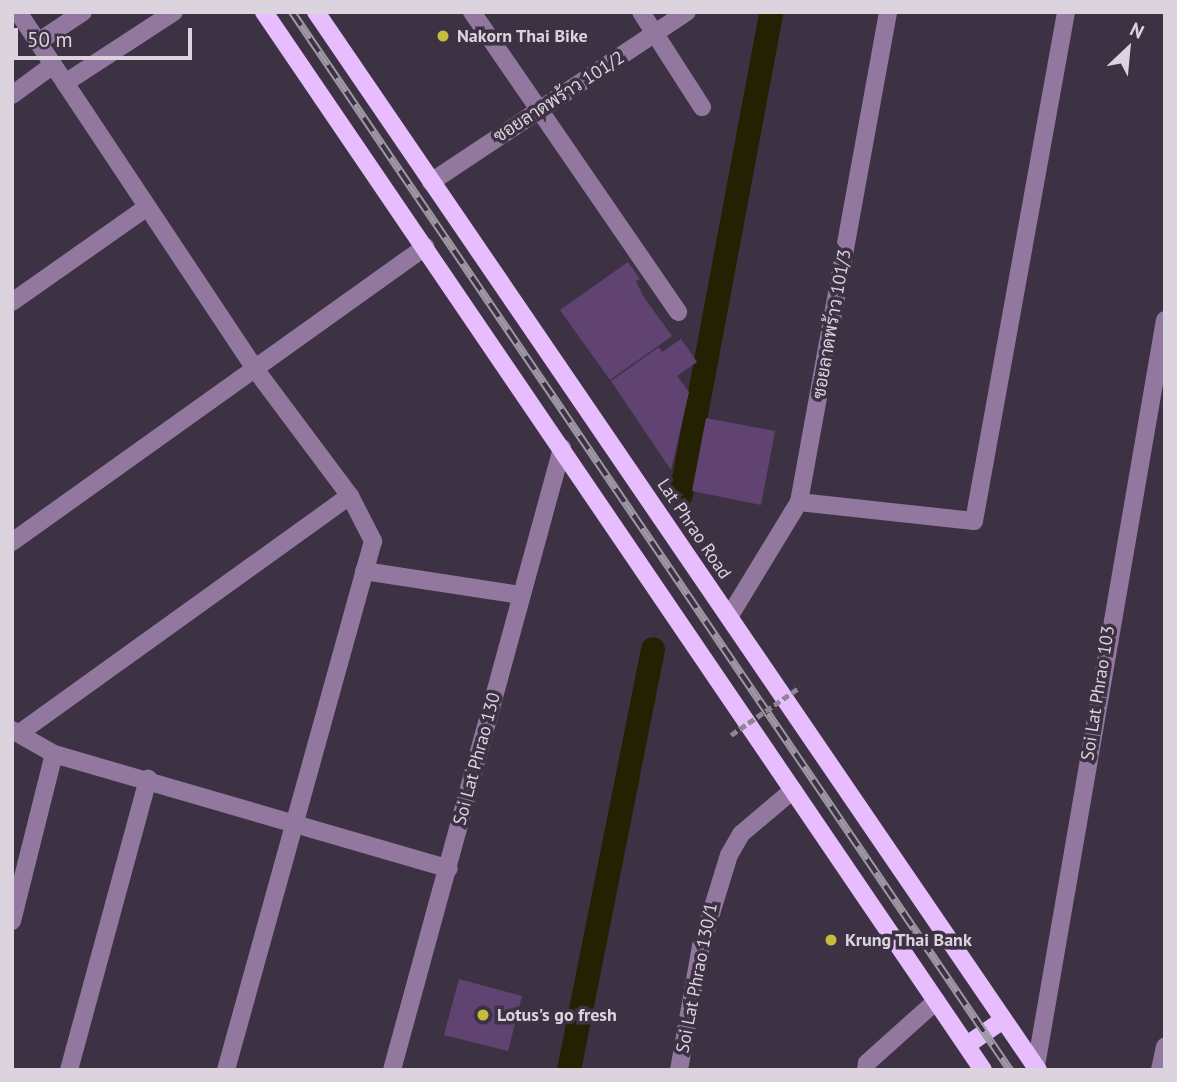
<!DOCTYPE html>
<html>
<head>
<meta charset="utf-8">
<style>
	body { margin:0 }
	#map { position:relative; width:1177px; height:1082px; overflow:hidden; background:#3d3244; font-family:"PT Sans",Sarabun,sans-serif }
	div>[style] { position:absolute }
	.canal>* { height:24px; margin:-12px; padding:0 12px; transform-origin:12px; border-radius:12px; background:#232101 }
	.building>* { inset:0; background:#614371 }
	.minor>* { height:18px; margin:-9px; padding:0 9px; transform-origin:9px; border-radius:9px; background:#92789f }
	.major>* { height:18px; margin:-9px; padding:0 9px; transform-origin:9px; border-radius:9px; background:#e7bdfd }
	.rail>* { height:8px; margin-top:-4px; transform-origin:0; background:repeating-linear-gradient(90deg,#3d3244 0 16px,#9f97a4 0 32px); box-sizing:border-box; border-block:2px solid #9f97a4 }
	.path-bridge>* { height:4.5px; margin-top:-2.25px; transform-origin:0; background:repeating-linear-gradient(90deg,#8f8694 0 7px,transparent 0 10.5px) }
	.dots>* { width:19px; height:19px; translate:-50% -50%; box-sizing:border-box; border:4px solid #3d3244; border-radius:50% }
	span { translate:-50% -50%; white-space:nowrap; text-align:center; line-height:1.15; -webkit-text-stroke:7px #3d3244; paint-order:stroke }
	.poi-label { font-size:18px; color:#dbd4df; font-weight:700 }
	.left { translate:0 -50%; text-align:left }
	.street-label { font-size:18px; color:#dbd4df }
	.frame { position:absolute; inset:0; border:14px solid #dbd4df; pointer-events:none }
	.north { position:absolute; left:1093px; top:14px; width:70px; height:70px; -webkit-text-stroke:5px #3d3244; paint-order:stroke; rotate:26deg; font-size:19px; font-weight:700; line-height:28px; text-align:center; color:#dbd4df }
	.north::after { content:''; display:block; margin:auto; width:24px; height:32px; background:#dbd4df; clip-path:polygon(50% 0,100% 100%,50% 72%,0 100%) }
	.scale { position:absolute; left:14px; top:28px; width:178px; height:32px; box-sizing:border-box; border:4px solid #dbd4df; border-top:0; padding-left:9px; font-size:21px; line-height:24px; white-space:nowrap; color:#dbd4df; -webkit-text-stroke:5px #3d3244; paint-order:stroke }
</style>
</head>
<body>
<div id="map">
	<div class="canal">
		<div style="left:681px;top:495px;width:491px;rotate:-79.4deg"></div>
		<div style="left:569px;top:1070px;width:429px;rotate:-78.7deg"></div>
	</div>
	<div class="building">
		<div style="clip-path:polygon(628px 262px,640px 279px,636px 281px,643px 296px,672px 336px,610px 380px,560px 310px)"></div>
		<div style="clip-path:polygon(681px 339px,697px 362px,677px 376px,689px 392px,671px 470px,611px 381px,659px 347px,662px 352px)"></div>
		<div style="clip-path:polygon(706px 418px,775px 431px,761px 505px,692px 491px)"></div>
		<div style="clip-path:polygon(459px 979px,522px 996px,508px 1051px,444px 1035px)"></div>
	</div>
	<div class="minor">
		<div style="left:18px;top:12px;width:429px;rotate:56.4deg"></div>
		<div style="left:255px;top:369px;width:159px;rotate:53.2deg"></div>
		<div style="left:350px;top:496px;width:51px;rotate:62.9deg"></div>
		<div style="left:373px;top:541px;width:549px;rotate:105.53deg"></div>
		<div style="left:472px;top:12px;width:364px;rotate:55.5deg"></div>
		<div style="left:641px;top:12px;width:113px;rotate:57.3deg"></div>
		<div style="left:38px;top:42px;width:54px;rotate:-33.7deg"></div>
		<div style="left:65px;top:83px;width:130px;rotate:-33.1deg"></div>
		<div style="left:12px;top:95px;width:51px;rotate:-36.2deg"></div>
		<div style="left:431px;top:182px;width:307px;rotate:-33.6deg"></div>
		<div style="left:12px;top:302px;width:165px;rotate:-35.1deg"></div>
		<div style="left:799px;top:502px;width:176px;rotate:6.2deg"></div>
		<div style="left:974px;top:521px;width:517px;rotate:-79.75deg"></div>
		<div style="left:12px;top:542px;width:508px;rotate:-35.54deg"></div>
		<div style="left:364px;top:571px;width:159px;rotate:8.7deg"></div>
		<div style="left:729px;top:617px;width:135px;rotate:-58.7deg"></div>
		<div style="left:799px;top:502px;width:498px;rotate:-79.7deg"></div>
		<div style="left:12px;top:730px;width:48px;rotate:29.7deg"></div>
		<div style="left:54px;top:754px;width:411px;rotate:16.2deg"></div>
		<div style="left:21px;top:732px;width:405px;rotate:-35.7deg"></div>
		<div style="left:12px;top:921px;width:172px;rotate:-75.9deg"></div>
		<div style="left:1036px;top:1066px;width:757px;rotate:-80.19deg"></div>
		<div style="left:69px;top:1070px;width:302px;rotate:-74.8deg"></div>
		<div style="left:392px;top:1070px;width:645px;rotate:-74.71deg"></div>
		<div style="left:679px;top:1070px;width:126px;rotate:-79.9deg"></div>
		<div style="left:701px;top:946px;width:95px;rotate:-72.9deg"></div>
		<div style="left:729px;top:855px;width:24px;rotate:-60deg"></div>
		<div style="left:741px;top:834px;width:68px;rotate:-40.2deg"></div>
		<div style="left:866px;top:1070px;width:7px;rotate:-82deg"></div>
		<div style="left:867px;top:1063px;width:93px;rotate:-41.9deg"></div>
		<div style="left:1160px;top:1070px;width:24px;rotate:-78deg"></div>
	</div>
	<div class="major">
		<div style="left:264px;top:12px;width:1279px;rotate:55.8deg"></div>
		<div style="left:316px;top:12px;width:1281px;rotate:55.69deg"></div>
		<div style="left:967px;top:1045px;width:44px;rotate:-34.8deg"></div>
	</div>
	<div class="rail">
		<div style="left:292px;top:12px;width:1279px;rotate:55.84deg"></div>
	</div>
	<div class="path-bridge">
		<div style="left:731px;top:735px;width:84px;rotate:-34.8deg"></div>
	</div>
	<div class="dots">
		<div style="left:443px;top:36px;background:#c5bc3d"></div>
		<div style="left:831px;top:940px;background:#c5bc3d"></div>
		<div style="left:483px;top:1015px;background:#c5bc3d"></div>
	</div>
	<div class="poi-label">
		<span class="left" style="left:457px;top:36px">Nakorn Thai Bike</span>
		<span class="left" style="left:845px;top:940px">Krung Thai Bank</span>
		<span class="left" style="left:497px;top:1015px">Lotus's go fresh</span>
	</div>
	<div class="street-label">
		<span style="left:559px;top:97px;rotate:-33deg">ซอยลาดพร้าว 101/2</span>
		<span style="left:832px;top:324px;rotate:-80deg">ซอยลาดพร้าว 101/3</span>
		<span style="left:694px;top:529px;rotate:56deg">Lat Phrao Road</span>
		<span style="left:1098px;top:693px;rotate:-81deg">Soi Lat Phrao 103</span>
		<span style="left:477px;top:759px;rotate:-75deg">Soi Lat Phrao 130</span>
		<span style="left:697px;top:978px;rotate:-79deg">Soi Lat Phrao 130/1</span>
	</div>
	<div class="frame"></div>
	<div class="north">N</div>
	<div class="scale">50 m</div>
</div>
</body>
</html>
